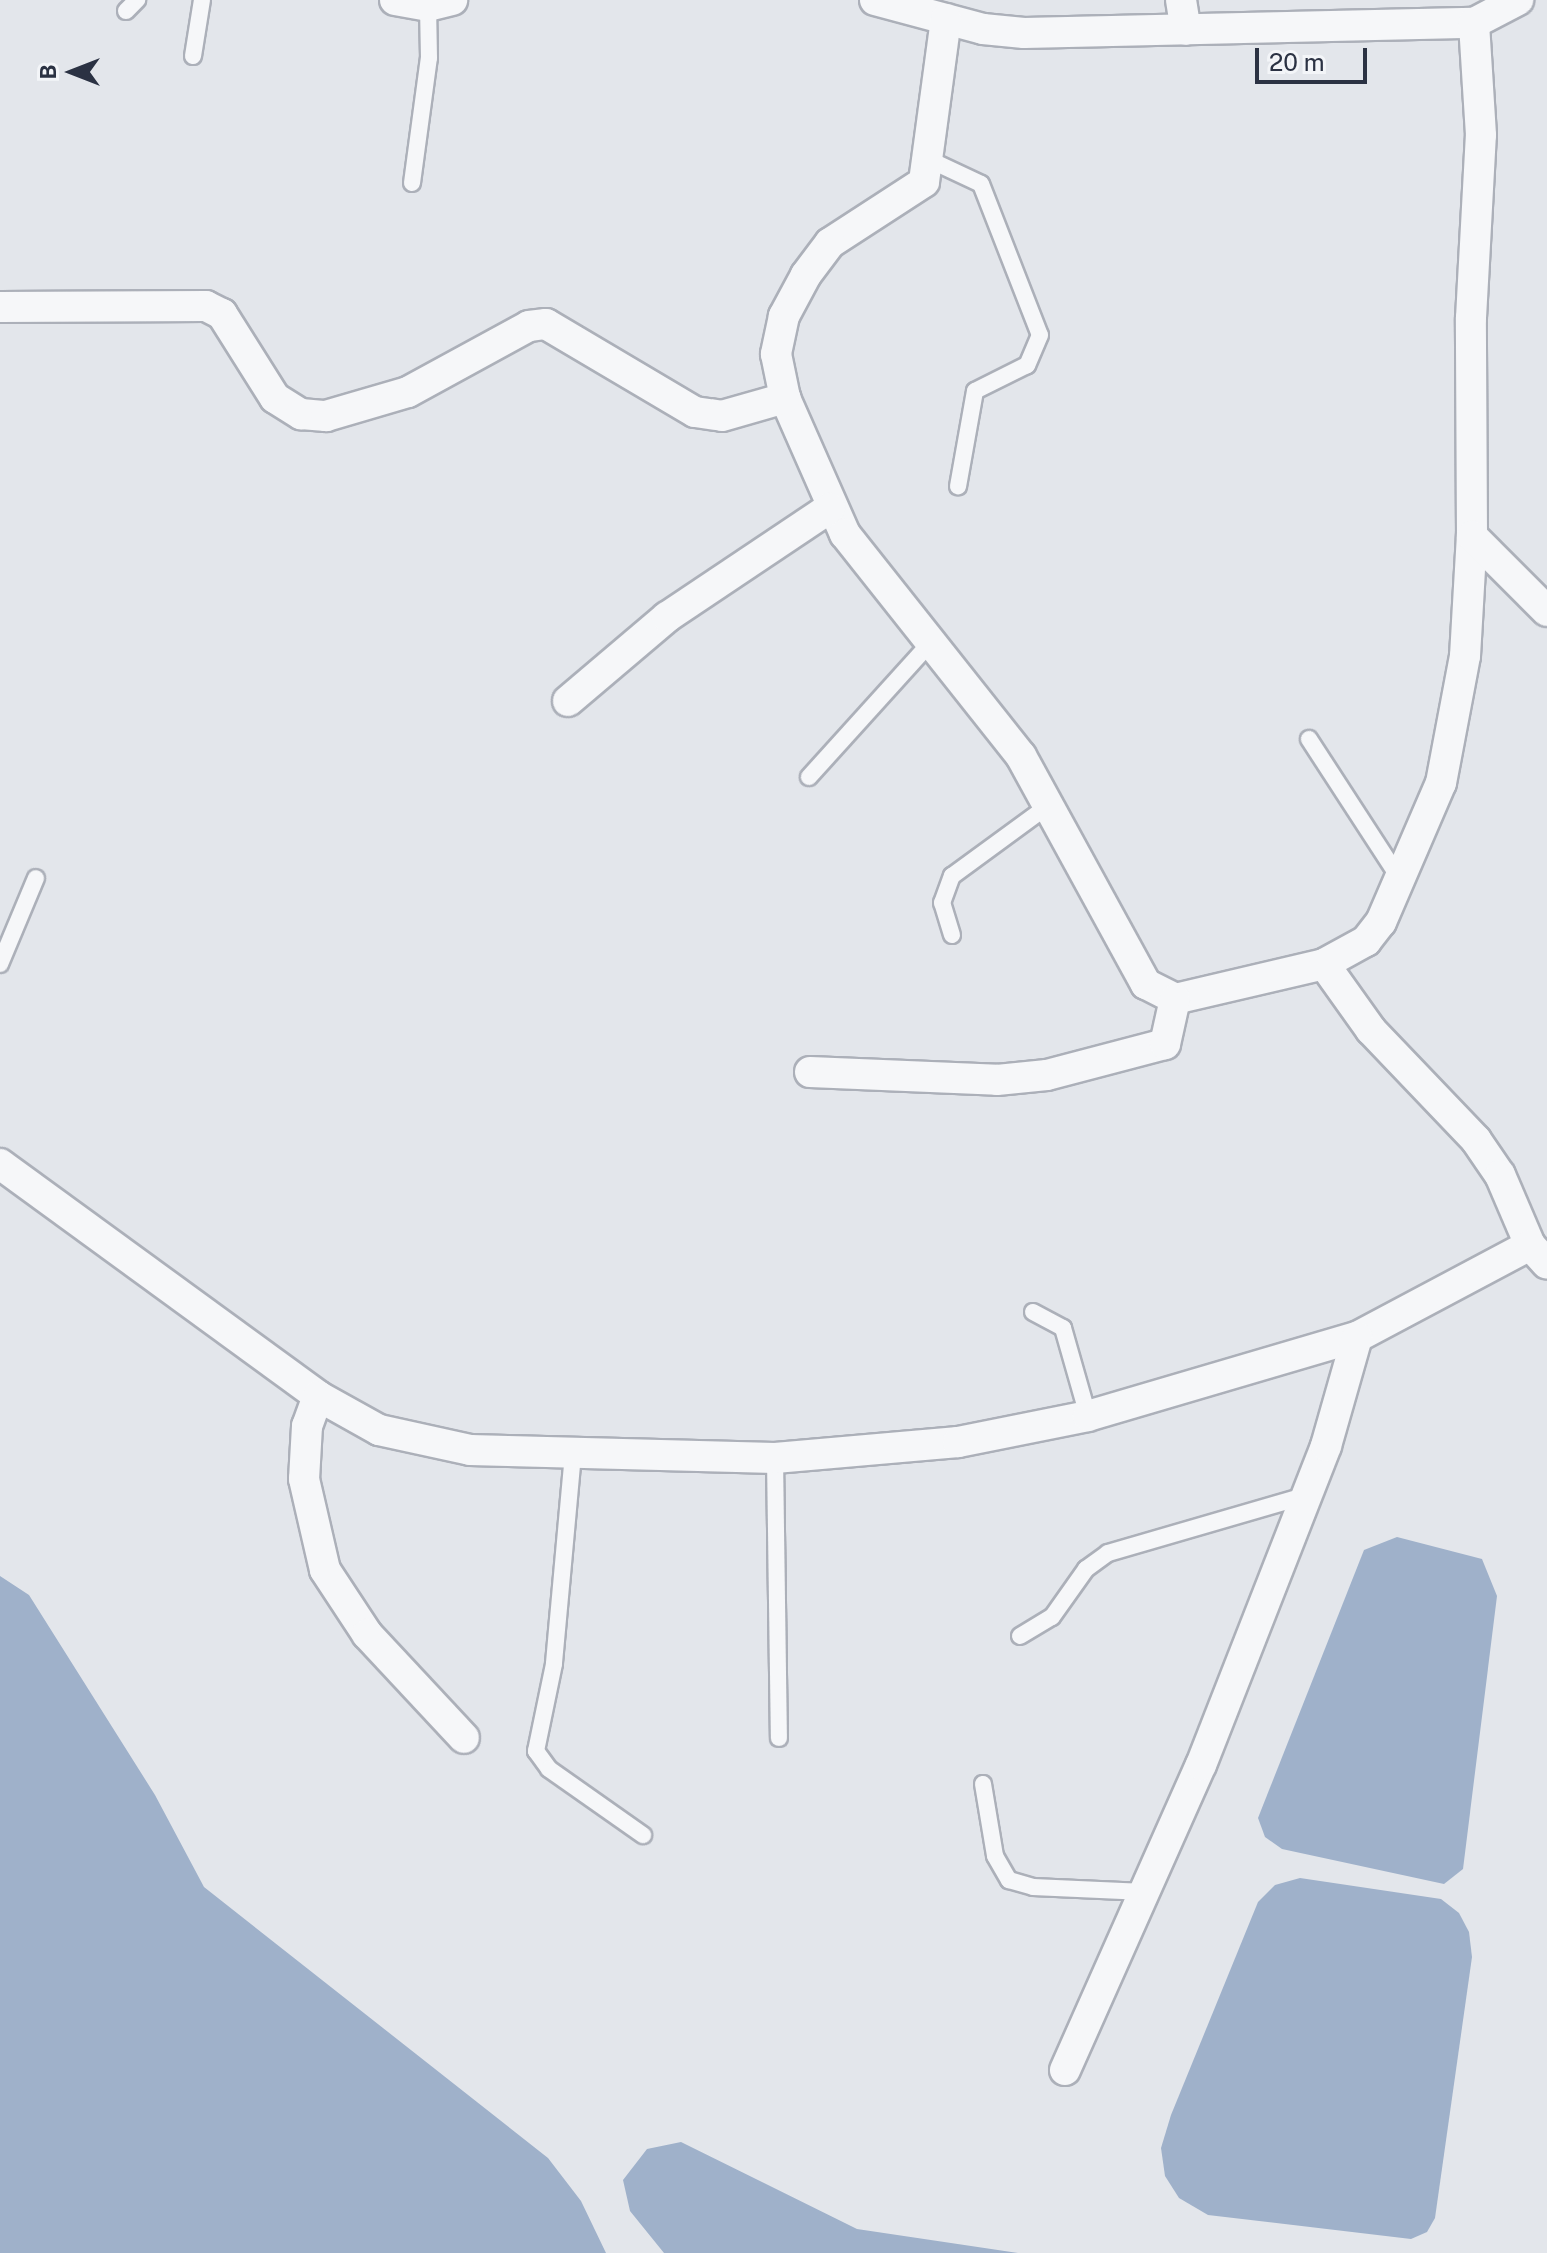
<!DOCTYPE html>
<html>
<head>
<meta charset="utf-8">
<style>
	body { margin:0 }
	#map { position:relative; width:1547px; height:2253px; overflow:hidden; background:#e3e6eb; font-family:"Public Sans",sans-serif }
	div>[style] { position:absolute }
	.water>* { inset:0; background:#9fb1ca }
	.roads { filter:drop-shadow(2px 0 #acb0b9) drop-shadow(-2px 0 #acb0b9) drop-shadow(0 2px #acb0b9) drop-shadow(0 -2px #acb0b9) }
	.service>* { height:16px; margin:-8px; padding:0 8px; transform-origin:8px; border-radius:8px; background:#f6f7f9 }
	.minor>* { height:30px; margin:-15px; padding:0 15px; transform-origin:15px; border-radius:15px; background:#f6f7f9 }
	span { translate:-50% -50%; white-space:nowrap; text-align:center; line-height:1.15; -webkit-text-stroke:6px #f3f5f8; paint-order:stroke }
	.north { position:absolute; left:32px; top:32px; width:80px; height:80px; -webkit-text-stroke:6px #f3f5f8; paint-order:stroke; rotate:270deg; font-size:22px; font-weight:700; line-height:32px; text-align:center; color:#2b3243 }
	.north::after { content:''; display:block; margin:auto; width:28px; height:36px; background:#2b3243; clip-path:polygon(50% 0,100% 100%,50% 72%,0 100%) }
	.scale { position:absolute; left:1255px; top:48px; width:112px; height:36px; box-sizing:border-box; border:4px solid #2b3243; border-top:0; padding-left:10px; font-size:24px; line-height:28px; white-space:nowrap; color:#2b3243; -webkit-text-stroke:6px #f3f5f8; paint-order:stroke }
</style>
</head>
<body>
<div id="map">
	<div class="water">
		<div style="clip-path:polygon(1397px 1537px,1482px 1559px,1497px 1596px,1463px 1869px,1444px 1884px,1282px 1849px,1265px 1837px,1258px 1818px,1364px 1550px)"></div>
		<div style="clip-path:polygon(0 1576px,29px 1595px,155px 1795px,204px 1887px,548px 2158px,581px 2201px,606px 2253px,0 2253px)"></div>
		<div style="clip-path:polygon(1300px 1878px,1441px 1899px,1459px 1913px,1469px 1932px,1472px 1957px,1435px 2218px,1427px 2232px,1411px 2239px,1208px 2215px,1179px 2198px,1165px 2176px,1161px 2148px,1171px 2115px,1258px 1902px,1275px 1885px)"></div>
		<div style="clip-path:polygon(681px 2142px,857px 2229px,1018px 2253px,664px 2253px,630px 2211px,623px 2180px,647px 2149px)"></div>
	</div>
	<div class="roads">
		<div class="service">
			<div style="left:126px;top:11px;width:16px;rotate:-45deg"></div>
			<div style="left:193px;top:56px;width:57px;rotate:-80.9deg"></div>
			<div style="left:930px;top:160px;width:56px;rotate:25.2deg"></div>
			<div style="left:981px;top:184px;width:162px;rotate:68.7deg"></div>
			<div style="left:1040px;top:335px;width:33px;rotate:113deg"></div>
			<div style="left:1027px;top:365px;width:58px;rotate:153.4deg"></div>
			<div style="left:975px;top:391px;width:97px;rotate:100.1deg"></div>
			<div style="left:412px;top:183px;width:126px;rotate:-82.3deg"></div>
			<div style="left:429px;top:58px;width:52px;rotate:-91.1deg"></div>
			<div style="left:1309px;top:739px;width:167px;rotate:57deg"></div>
			<div style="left:809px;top:777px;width:182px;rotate:-47.9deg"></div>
			<div style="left:952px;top:935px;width:34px;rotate:-107deg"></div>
			<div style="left:942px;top:903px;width:29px;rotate:-70deg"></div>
			<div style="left:952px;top:876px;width:120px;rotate:-36.2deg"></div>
			<div style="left:0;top:964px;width:93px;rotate:-67.3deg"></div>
			<div style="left:1033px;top:1312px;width:34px;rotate:28deg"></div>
			<div style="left:1063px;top:1328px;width:91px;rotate:74.1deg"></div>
			<div style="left:573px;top:1454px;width:211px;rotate:95.2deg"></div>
			<div style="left:554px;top:1664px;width:89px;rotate:101.7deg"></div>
			<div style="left:536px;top:1751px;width:22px;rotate:54deg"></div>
			<div style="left:549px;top:1769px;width:115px;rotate:35.1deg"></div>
			<div style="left:775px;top:1458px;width:280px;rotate:89.2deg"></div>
			<div style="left:1020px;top:1636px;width:37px;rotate:-31deg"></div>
			<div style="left:1052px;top:1617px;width:59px;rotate:-54.7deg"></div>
			<div style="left:1086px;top:1569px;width:27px;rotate:-36deg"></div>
			<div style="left:1108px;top:1553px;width:208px;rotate:-16.2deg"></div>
			<div style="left:983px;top:1784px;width:73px;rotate:80.5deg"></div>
			<div style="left:995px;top:1856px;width:28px;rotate:60deg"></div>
			<div style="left:1009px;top:1880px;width:25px;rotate:16deg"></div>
			<div style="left:1033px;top:1887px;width:112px;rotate:2.6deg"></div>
		</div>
		<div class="minor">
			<div style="left:395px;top:0;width:34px;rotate:10deg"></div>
			<div style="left:428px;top:6px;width:25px;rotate:-14deg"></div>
			<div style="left:875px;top:0;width:112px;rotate:15deg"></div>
			<div style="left:983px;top:29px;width:41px;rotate:5.6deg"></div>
			<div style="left:1024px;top:33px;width:450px;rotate:-1.3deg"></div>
			<div style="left:1474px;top:23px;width:50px;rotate:-27.6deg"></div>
			<div style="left:1181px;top:0;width:30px;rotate:81deg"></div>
			<div style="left:946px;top:19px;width:164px;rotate:97.7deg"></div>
			<div style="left:924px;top:182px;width:112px;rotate:147deg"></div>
			<div style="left:830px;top:243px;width:40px;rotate:127deg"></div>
			<div style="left:806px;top:275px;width:47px;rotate:118.2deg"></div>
			<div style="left:784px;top:316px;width:39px;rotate:102deg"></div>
			<div style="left:776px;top:354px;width:45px;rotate:78.4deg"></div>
			<div style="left:785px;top:398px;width:149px;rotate:66.2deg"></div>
			<div style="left:845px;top:534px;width:283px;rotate:51.6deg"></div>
			<div style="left:1021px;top:756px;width:260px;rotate:61.3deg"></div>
			<div style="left:1146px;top:984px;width:33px;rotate:27deg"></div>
			<div style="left:1175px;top:999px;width:153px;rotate:-13.2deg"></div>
			<div style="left:1324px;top:964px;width:48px;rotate:-28.7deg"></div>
			<div style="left:1366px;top:941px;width:24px;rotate:-52deg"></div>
			<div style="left:1381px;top:922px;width:151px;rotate:-66.7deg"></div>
			<div style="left:1441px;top:783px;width:129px;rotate:-79.3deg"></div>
			<div style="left:1465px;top:656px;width:120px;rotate:-86.7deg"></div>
			<div style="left:1472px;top:536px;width:218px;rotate:-90.3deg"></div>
			<div style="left:1471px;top:318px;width:183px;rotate:-86.9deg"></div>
			<div style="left:1481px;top:135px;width:112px;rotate:-93.6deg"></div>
			<div style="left:0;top:307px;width:206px;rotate:-0.3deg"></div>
			<div style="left:206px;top:306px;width:18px;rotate:27deg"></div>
			<div style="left:222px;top:314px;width:99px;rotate:57.8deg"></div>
			<div style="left:275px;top:398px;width:31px;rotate:32deg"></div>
			<div style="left:301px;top:414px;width:25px;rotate:5deg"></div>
			<div style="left:326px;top:416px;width:85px;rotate:-16.3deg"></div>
			<div style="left:408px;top:392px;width:138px;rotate:-28.6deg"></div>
			<div style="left:529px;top:326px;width:17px;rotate:-7deg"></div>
			<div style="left:546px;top:324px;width:173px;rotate:30.6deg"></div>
			<div style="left:695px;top:412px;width:27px;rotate:8deg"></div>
			<div style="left:722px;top:416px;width:66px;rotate:-15.9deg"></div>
			<div style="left:1472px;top:536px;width:106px;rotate:45deg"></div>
			<div style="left:568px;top:701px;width:130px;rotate:-40.3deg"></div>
			<div style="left:667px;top:617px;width:196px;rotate:-33.8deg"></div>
			<div style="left:1324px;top:964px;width:81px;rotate:54.5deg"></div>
			<div style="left:1371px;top:1030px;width:152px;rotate:46.3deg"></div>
			<div style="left:1476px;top:1140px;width:42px;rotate:55.6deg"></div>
			<div style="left:1500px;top:1175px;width:76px;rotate:66.8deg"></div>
			<div style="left:810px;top:1072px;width:187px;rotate:2.4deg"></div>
			<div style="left:997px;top:1080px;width:50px;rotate:-5.7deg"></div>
			<div style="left:1047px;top:1075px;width:122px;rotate:-14.7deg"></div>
			<div style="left:1165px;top:1044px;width:46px;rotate:-77.5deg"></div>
			<div style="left:0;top:1164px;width:394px;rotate:36.1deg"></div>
			<div style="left:318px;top:1396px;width:70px;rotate:29.1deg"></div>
			<div style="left:379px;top:1430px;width:93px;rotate:12.4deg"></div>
			<div style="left:470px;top:1450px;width:305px;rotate:1.5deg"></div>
			<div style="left:775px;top:1458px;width:184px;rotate:-5deg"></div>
			<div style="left:958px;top:1442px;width:133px;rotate:-11.3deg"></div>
			<div style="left:1088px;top:1416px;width:280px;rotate:-16.4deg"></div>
			<div style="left:1357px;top:1337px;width:196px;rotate:-28deg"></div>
			<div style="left:1530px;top:1245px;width:25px;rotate:48deg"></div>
			<div style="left:318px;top:1396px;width:32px;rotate:110deg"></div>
			<div style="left:307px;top:1426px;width:53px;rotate:93.2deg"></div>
			<div style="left:304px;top:1479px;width:93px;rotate:77deg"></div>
			<div style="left:325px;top:1570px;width:77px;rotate:56.7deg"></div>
			<div style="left:367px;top:1634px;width:142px;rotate:47deg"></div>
			<div style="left:1065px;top:2070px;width:334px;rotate:-66deg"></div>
			<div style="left:1201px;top:1765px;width:343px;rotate:-68.6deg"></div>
			<div style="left:1326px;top:1446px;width:113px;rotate:-74.1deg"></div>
		</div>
	</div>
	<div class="north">B</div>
	<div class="scale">20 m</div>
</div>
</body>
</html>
